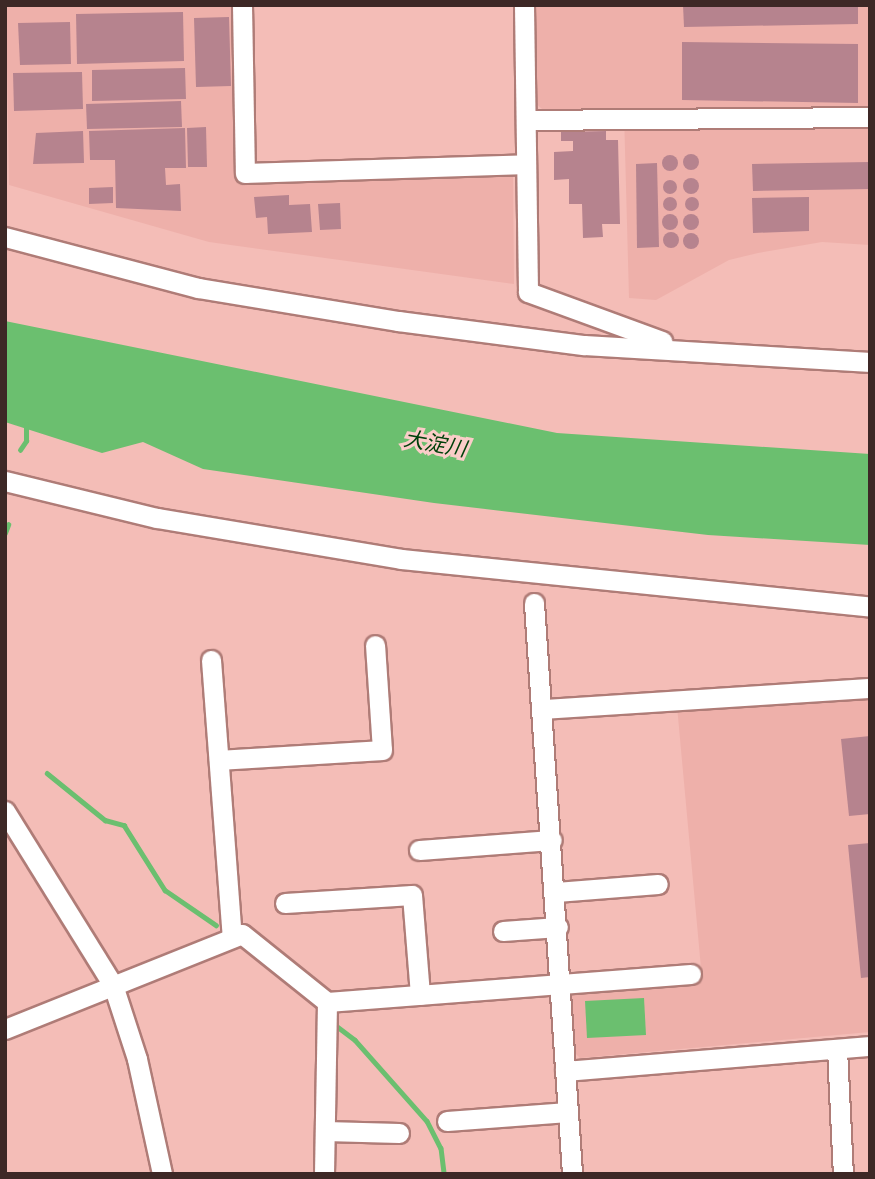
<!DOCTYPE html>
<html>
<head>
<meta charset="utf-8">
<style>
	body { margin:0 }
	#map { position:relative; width:875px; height:1179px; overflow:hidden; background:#f4bdb7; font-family:Figtree,"Noto Sans JP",sans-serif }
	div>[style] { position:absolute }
	.built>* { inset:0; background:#eeb0aa }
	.water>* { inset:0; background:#6bbf6f }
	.stream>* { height:4.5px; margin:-2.25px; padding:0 2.25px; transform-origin:2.25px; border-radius:2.25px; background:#6bbf6f }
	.building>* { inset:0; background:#b6838e }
	.round { border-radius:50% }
	.roads { filter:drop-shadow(2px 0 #af7c77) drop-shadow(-2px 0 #af7c77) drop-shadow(0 2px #af7c77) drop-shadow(0 -2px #af7c77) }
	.minor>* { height:19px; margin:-9.5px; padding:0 9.5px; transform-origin:9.5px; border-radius:9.5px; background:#fff }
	span { translate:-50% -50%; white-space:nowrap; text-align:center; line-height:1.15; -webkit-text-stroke:6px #facdc8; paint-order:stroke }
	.water-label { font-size:21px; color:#00410b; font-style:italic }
	.frame { position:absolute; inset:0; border:7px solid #3d2826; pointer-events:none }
</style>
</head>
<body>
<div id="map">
	<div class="built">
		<div style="clip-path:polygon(6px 5px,236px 5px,241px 182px,513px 170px,514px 284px,209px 242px,9px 185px)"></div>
		<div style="clip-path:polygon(535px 5px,870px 5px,870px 245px,822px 242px,758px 253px,729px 260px,656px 300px,629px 298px,624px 113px,548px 114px,535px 103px)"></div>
		<div style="clip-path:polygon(870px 696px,870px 1032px,580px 1058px,574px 1052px,566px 996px,570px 989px,702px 979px,677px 706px)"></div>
	</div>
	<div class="water">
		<div style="clip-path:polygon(5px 321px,557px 433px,870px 454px,870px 545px,708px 535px,434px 503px,203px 469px,143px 442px,102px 453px,5px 422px)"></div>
		<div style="clip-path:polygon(644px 998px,646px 1035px,587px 1038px,585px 1001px)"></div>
	</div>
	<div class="stream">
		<div style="left:20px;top:450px;width:11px;rotate:-56deg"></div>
		<div style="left:26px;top:441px;width:16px;rotate:-90deg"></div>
		<div style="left:5px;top:533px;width:9px;rotate:-69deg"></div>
		<div style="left:47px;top:773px;width:75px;rotate:39deg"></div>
		<div style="left:105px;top:820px;width:20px;rotate:15deg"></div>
		<div style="left:124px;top:825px;width:77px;rotate:57.8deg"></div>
		<div style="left:165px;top:890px;width:62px;rotate:34.5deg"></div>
		<div style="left:334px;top:1024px;width:26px;rotate:37deg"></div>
		<div style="left:355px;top:1040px;width:108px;rotate:48.4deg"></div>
		<div style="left:427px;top:1121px;width:30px;rotate:63deg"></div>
		<div style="left:441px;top:1148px;width:26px;rotate:83deg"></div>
	</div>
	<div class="building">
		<div style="clip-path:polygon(683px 5px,858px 5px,858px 24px,684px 27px)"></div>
		<div style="clip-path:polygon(183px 12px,184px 61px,77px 64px,76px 14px)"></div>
		<div style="clip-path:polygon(229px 17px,231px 86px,196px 87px,194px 18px)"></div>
		<div style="clip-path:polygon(70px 22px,71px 64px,20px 65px,18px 23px)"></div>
		<div style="clip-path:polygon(682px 42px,858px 44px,858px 103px,682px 100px)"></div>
		<div style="clip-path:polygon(185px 68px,186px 99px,92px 101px,92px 70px)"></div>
		<div style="clip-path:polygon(82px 72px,83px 109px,14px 111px,13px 73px)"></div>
		<div style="clip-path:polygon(181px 101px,182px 127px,87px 129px,86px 104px)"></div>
		<div style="clip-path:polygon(206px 127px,207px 167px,188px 167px,187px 128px)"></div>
		<div style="clip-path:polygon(185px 128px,186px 168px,165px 168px,166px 185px,180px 184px,181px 211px,116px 208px,115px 160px,90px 160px,89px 131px)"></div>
		<div style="clip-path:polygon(83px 131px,84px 163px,33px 164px,36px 133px)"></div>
		<div style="clip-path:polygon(606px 131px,606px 140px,618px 140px,620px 224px,602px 224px,603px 237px,583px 238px,582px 204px,569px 204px,569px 179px,554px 180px,554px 152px,573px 151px,573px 141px,561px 141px,561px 132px)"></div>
		<div class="round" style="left:683px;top:154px;width:16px;height:16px"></div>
		<div class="round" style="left:662px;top:155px;width:16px;height:16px"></div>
		<div style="clip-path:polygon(870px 162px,870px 189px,753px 191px,752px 164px)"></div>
		<div style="clip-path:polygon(657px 163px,659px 247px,637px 248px,636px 164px)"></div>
		<div class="round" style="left:683px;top:178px;width:16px;height:16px"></div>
		<div class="round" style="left:663px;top:180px;width:14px;height:14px"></div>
		<div style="clip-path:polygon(113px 187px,113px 203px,89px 204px,89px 188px)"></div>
		<div style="clip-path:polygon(289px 195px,289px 205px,310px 204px,312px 232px,268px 234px,267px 217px,256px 218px,254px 197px)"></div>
		<div class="round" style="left:685px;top:197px;width:14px;height:14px"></div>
		<div class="round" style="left:663px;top:197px;width:14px;height:14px"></div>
		<div style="clip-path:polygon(809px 197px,809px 231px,753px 233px,752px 198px)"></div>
		<div style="clip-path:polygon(340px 203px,341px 229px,320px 230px,318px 204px)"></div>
		<div class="round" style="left:683px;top:214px;width:16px;height:16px"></div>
		<div class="round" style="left:662px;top:214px;width:16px;height:16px"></div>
		<div class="round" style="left:663px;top:232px;width:16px;height:16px"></div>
		<div class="round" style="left:683px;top:233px;width:16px;height:16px"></div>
		<div style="clip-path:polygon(870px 736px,870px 814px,849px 816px,841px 739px)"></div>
		<div style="clip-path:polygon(870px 843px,870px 977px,861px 978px,848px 845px)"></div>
	</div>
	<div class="roads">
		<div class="minor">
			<div style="left:242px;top:5px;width:168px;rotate:89deg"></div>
			<div style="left:245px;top:173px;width:281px;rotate:-1.8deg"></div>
			<div style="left:524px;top:5px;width:287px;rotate:89.2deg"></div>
			<div style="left:528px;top:292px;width:143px;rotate:20.1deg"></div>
			<div style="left:526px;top:120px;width:344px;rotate:-0.5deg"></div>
			<div style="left:5px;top:237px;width:200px;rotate:14.8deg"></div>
			<div style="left:198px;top:288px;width:203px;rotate:9.4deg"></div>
			<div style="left:398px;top:321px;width:188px;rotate:7.4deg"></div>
			<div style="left:584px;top:345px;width:287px;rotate:3.4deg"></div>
			<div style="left:5px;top:481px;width:156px;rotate:13.7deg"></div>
			<div style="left:157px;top:518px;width:247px;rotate:9.5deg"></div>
			<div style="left:401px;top:559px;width:471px;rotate:5.8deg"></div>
			<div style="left:534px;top:603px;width:572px;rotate:86.19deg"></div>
			<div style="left:211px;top:660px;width:278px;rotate:85.7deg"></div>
			<div style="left:543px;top:709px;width:328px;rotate:-3.7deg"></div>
			<div style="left:219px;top:760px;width:163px;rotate:-3.5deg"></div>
			<div style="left:382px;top:750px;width:105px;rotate:-93.8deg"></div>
			<div style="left:5px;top:811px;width:205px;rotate:58.2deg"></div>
			<div style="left:113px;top:985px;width:78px;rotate:72deg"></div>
			<div style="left:137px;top:1059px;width:118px;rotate:77.7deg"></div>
			<div style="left:419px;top:850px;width:133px;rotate:-4.3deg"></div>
			<div style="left:556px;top:892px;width:102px;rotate:-4.5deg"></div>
			<div style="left:285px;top:903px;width:127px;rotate:-3.6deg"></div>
			<div style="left:412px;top:895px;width:100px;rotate:85.4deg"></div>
			<div style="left:503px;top:931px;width:55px;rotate:-4.2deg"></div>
			<div style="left:5px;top:1029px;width:255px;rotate:-21.8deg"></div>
			<div style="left:242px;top:934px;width:109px;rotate:38.7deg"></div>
			<div style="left:327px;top:1002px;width:365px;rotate:-4.4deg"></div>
			<div style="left:837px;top:1049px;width:125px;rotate:87.3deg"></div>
			<div style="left:565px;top:1071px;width:306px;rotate:-4.7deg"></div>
			<div style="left:447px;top:1121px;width:121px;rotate:-4.3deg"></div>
			<div style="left:325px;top:1131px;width:74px;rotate:1.5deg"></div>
			<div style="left:324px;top:1174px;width:172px;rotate:-89deg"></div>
		</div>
	</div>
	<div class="water-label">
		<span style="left:435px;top:444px;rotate:10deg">大淀川</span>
	</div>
	<div class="frame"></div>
</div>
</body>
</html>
